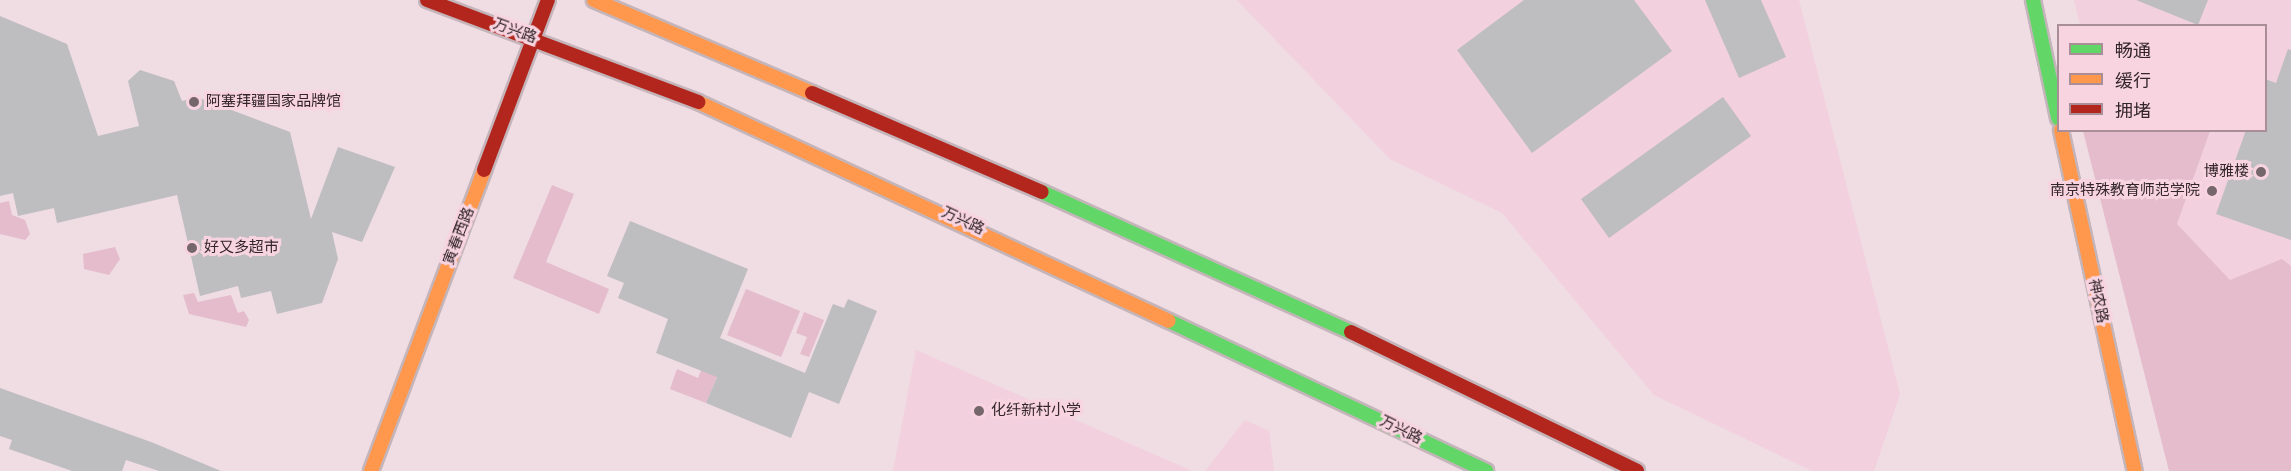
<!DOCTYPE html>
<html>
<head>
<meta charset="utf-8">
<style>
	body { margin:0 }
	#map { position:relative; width:2291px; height:471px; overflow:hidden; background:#f0dce3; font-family:"Nunito Sans","Noto Sans SC",sans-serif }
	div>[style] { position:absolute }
	.built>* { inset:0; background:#f2d0dd }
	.green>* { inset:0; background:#e4bccb }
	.building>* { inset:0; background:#bebdc0 }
	.roads { filter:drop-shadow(2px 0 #c4b5ba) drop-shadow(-2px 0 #c4b5ba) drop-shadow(0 2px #c4b5ba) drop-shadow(0 -2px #c4b5ba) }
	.fast>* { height:14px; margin:-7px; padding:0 7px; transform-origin:7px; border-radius:7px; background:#63d668 }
	.slow>* { height:14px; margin:-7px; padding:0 7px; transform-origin:7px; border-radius:7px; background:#ff974d }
	.jam>* { height:14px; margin:-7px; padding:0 7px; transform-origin:7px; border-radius:7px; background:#b3261e }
	.dots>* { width:16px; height:16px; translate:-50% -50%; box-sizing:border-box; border:3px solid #f8d4e1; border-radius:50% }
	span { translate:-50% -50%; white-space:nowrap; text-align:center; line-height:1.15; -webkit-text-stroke:6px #f8d4e1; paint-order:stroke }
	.street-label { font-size:15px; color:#33262b }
	.poi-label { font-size:15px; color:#33262b }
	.left { translate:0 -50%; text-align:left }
	.right { translate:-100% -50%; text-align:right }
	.legend { position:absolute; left:2057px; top:24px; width:210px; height:108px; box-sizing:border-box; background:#f8d4e1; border:2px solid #a98e98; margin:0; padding:8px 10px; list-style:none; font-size:18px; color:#33262b }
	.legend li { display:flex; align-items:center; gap:12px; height:30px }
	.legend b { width:30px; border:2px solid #a98e98 }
</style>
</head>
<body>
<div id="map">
	<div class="built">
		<div style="clip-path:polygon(1237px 0,1799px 0,1900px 394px,1874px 471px,1812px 471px,1654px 395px,1502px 213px,1390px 159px)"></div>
		<div style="clip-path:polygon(2074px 0,2291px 0,2291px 471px,2113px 131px,2266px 130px,2266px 26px,2080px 25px)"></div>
		<div style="clip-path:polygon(916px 350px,1192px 471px,893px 471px)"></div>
		<div style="clip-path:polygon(1245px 420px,1269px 431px,1274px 471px,1205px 471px)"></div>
	</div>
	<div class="green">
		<div style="clip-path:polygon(2083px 131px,2210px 131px,2177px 224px,2230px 280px,2282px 259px,2291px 266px,2291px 471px,2169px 471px)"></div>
		<div style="clip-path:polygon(552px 185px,574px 194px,546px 262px,609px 289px,599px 314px,513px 278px)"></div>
		<div style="clip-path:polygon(9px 201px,12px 215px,25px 220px,30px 234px,25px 240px,0 234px,0 203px)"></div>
		<div style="clip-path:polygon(115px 247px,120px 259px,109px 275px,84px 269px,83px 254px)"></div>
		<div style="clip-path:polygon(746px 289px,800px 311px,781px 357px,727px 335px)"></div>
		<div style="clip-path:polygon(194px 293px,198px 302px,231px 295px,238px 313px,244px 311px,249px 320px,246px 327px,189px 314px,183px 295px)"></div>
		<div style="clip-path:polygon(804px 312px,824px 320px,809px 357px,800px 354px,807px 337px,796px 333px)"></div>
		<div style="clip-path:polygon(710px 348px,726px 355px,706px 403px,670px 389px,677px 369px,698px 378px)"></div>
	</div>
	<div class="building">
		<div style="clip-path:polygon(1524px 0,1634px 0,1672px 51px,1532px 153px,1457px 50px)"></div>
		<div style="clip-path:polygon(1705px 0,1761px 0,1786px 57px,1739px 78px)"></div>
		<div style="clip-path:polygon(2136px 0,2208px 0,2198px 25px)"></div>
		<div style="clip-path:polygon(0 16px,67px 44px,98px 136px,139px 126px,128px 81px,140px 70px,174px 81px,182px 101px,197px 97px,290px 132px,311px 219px,338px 147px,395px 167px,362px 242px,332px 232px,338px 259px,322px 303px,277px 314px,271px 291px,241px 298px,238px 286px,200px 296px,177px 195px,57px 223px,54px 208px,18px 216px,13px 193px,0 196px)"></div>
		<div style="clip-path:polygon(2288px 49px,2291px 50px,2291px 240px,2216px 214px,2246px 130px,2265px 130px,2265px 79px,2276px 83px)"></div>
		<div style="clip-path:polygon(1723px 97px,1751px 136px,1609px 238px,1581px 199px)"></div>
		<div style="clip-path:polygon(630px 221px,748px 269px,720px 338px,805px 373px,833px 304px,844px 308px,848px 299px,877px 311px,839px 404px,809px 392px,791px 438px,706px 403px,717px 377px,656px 353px,668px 319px,618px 298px,624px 283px,607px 276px)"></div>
		<div style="clip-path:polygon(0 388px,151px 442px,221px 471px,159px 471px,126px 460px,122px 471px,72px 471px,9px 449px,12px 440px,0 436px)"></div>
	</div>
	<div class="roads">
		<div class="fast">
			<div style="left:2033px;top:0;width:121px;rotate:78deg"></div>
			<div style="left:1042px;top:192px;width:339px;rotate:24.4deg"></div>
			<div style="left:1169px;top:321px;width:351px;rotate:25.3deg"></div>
		</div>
		<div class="slow">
			<div style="left:594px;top:0;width:237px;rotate:23.1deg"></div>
			<div style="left:698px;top:102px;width:519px;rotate:24.94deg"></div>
			<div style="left:2061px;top:130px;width:349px;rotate:77.8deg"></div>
			<div style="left:371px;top:471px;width:322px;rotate:-69.4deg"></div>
		</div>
		<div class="jam">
			<div style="left:427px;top:0;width:290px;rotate:20.6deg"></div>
			<div style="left:812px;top:93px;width:250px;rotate:23.3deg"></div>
			<div style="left:484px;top:170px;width:182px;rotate:-69.4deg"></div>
			<div style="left:1351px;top:332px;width:318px;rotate:25.9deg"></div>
		</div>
	</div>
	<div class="dots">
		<div style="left:194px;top:102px;background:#75666b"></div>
		<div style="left:2261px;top:172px;background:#75666b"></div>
		<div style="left:2212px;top:191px;background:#75666b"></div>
		<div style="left:192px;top:248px;background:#75666b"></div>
		<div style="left:979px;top:411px;background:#75666b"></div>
	</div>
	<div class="street-label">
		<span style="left:515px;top:31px;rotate:20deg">万兴路</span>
		<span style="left:963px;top:221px;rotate:25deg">万兴路</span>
		<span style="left:459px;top:236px;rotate:-69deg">寅春西路</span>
		<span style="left:2098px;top:301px;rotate:78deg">神农路</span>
		<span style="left:1401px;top:430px;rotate:26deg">万兴路</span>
	</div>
	<div class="poi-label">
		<span class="left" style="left:206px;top:102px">阿塞拜疆国家品牌馆</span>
		<span class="right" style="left:2249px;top:172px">博雅楼</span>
		<span class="right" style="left:2200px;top:191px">南京特殊教育师范学院</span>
		<span class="left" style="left:204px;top:248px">好又多超市</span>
		<span class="left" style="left:991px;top:411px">化纤新村小学</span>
	</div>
	<ul class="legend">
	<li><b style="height:8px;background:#63d668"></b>畅通</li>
	<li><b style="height:8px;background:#ff974d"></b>缓行</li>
	<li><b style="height:8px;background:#b3261e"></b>拥堵</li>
	</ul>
</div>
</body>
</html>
